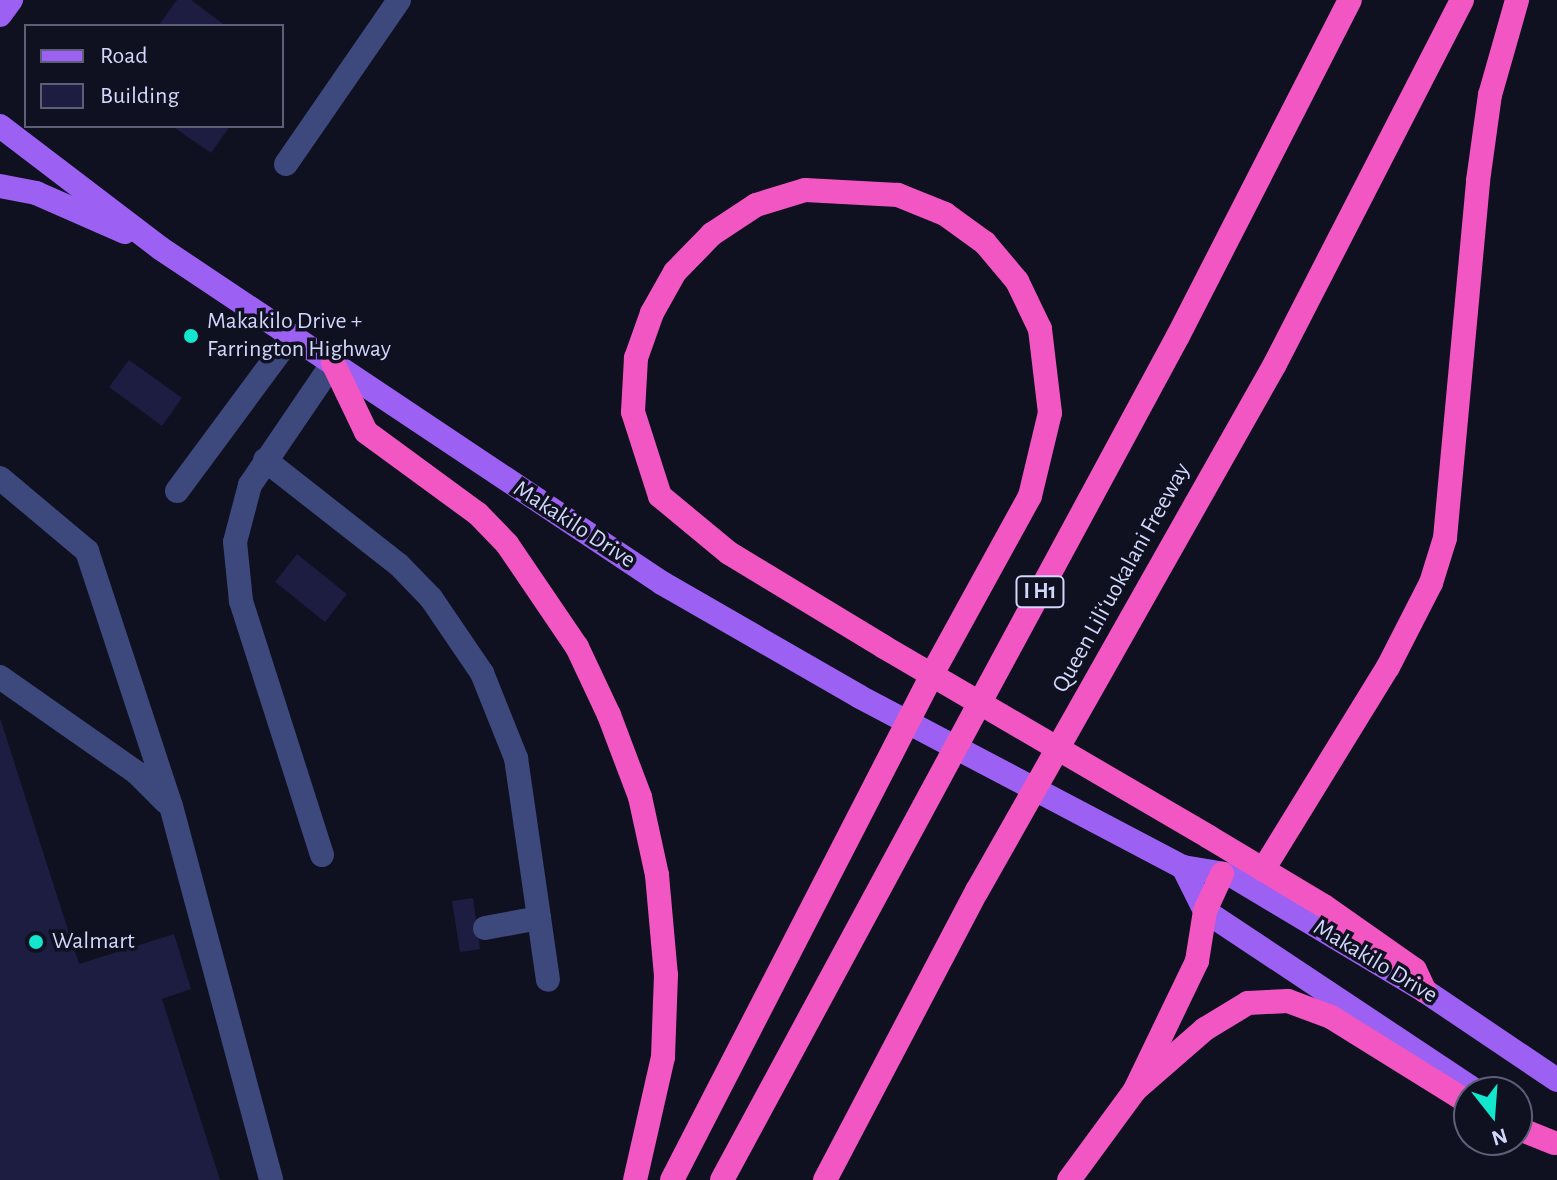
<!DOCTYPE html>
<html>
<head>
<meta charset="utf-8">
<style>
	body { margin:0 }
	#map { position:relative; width:1557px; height:1180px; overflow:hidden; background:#0f1020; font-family:"Alegreya Sans",sans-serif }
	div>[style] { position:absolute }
	.building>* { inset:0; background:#1c1d40 }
	.minor>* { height:24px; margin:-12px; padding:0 12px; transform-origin:12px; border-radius:12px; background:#3d497c }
	.major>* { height:24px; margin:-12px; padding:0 12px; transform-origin:12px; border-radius:12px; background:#9c61f3 }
	.highway>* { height:24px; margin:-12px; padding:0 12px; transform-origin:12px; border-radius:12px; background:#f256c3 }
	.dots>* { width:22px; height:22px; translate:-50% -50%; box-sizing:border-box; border:4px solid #0f1020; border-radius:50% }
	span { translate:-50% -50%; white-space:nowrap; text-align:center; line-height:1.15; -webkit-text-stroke:7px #0f1020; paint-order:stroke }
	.shield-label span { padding:2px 6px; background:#0f1020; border:2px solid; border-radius:6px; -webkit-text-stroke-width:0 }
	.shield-label { font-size:22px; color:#d1d6fb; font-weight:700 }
	.poi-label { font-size:24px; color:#d1d6fb }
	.left { translate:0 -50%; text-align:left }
	.street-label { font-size:24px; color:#d1d6fb }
	.legend { position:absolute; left:24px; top:24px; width:260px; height:104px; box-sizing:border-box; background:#0f1020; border:2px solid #5d5f78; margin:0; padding:10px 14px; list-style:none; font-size:24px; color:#d1d6fb }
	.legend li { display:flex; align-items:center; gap:16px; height:40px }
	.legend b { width:40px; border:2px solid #5d5f78 }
	.north { position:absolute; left:1453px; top:1076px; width:80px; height:80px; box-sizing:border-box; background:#0f1020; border:2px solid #5d5f78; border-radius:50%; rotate:163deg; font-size:22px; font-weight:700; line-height:32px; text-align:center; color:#d1d6fb }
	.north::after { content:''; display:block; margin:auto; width:28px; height:36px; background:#12e7cd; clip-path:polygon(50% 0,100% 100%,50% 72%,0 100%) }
</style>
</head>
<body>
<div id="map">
	<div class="building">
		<div style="clip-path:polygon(177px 0,191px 0,226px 26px,158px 26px)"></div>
		<div style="clip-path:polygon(172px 126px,230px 126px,211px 153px)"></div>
		<div style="clip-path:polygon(129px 360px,182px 398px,162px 426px,109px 387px)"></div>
		<div style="clip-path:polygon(297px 554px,347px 594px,325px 622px,275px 582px)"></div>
		<div style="clip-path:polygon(0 718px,79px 964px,174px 934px,191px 989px,162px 999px,220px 1180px,0 1180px)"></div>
		<div style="clip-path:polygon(473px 898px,480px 949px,460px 952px,452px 901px)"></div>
	</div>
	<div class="minor">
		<div style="left:286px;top:164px;width:199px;rotate:-55.4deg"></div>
		<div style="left:265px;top:460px;width:170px;rotate:38.1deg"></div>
		<div style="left:399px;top:565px;width:46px;rotate:45.9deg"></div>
		<div style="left:431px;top:598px;width:91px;rotate:55.8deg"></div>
		<div style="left:482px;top:673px;width:92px;rotate:68.2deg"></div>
		<div style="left:516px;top:758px;width:224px;rotate:81.8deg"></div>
		<div style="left:0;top:478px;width:114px;rotate:40deg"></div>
		<div style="left:87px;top:551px;width:268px;rotate:71.8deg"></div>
		<div style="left:171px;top:806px;width:387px;rotate:75deg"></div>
		<div style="left:177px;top:491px;width:192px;rotate:-53.5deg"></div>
		<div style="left:0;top:677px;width:167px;rotate:35deg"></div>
		<div style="left:137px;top:773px;width:41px;rotate:45deg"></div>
		<div style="left:322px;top:855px;width:267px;rotate:-107.7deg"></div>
		<div style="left:241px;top:601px;width:59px;rotate:-95.8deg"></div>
		<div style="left:235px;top:542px;width:59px;rotate:-75.3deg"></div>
		<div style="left:250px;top:485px;width:148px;rotate:-55.8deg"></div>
		<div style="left:485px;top:928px;width:55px;rotate:-10.5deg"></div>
	</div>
	<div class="major">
		<div style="left:0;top:15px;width:19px;rotate:-54deg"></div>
		<div style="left:0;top:126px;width:201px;rotate:37.3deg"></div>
		<div style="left:160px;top:248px;width:604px;rotate:33.72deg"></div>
		<div style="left:662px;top:583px;width:228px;rotate:29.9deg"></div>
		<div style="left:860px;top:697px;width:365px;rotate:27.8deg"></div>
		<div style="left:1183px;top:867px;width:49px;rotate:9.5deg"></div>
		<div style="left:1231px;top:875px;width:226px;rotate:30.9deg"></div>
		<div style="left:1425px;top:991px;width:159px;rotate:34deg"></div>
		<div style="left:0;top:186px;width:37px;rotate:11deg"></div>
		<div style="left:36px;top:193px;width:97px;rotate:23.7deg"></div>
		<div style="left:1183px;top:867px;width:49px;rotate:63.4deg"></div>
		<div style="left:1205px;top:911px;width:327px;rotate:33.6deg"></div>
	</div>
	<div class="highway">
		<div style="left:333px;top:363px;width:76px;rotate:64.4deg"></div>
		<div style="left:366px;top:432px;width:139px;rotate:36.2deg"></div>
		<div style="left:478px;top:514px;width:42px;rotate:46deg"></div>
		<div style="left:507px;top:544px;width:125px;rotate:55.8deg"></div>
		<div style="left:577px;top:647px;width:75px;rotate:64.8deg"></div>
		<div style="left:609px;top:715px;width:88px;rotate:69.3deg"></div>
		<div style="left:640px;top:797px;width:80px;rotate:77.7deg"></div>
		<div style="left:657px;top:875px;width:100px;rotate:84.9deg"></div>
		<div style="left:666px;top:975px;width:82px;rotate:92.1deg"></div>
		<div style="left:663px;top:1057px;width:126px;rotate:102.8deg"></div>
		<div style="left:1263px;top:870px;width:238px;rotate:-58.4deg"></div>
		<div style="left:1388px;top:667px;width:94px;rotate:-62.9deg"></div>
		<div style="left:1431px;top:583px;width:47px;rotate:-72.7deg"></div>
		<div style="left:1445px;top:538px;width:359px;rotate:-84.7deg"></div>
		<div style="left:1478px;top:181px;width:87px;rotate:-82.1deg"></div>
		<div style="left:1490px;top:95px;width:99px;rotate:-74.1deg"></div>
		<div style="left:1135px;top:1090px;width:93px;rotate:-41.1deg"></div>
		<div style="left:1205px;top:1029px;width:50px;rotate:-31.2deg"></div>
		<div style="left:1248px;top:1003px;width:40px;rotate:-2.9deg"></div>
		<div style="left:1288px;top:1001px;width:46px;rotate:20.4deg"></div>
		<div style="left:1331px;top:1017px;width:163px;rotate:31.9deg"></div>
		<div style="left:1517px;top:1128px;width:40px;rotate:22deg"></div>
		<div style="left:672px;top:1180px;width:577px;rotate:-62.77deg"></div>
		<div style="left:936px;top:667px;width:195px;rotate:-61.2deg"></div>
		<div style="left:1030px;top:496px;width:85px;rotate:-76.5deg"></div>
		<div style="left:1050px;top:413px;width:85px;rotate:-96.8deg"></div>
		<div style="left:1040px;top:329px;width:53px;rotate:-115.6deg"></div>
		<div style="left:1017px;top:281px;width:50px;rotate:-130.1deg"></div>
		<div style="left:985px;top:243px;width:49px;rotate:-144.1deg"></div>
		<div style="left:945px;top:214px;width:51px;rotate:-158deg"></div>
		<div style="left:898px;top:195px;width:93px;rotate:-176.9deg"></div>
		<div style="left:805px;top:190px;width:51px;rotate:163deg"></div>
		<div style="left:756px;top:205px;width:53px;rotate:146.6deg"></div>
		<div style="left:712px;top:234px;width:53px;rotate:134.2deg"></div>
		<div style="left:675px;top:272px;width:47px;rotate:119.3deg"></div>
		<div style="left:652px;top:313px;width:48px;rotate:109.6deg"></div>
		<div style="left:636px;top:358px;width:54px;rotate:93.2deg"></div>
		<div style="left:633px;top:412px;width:88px;rotate:72.2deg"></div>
		<div style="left:660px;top:496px;width:89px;rotate:39.6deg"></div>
		<div style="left:729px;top:553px;width:181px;rotate:31.2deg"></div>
		<div style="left:884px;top:647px;width:376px;rotate:30.3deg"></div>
		<div style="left:1209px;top:837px;width:134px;rotate:31deg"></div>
		<div style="left:1324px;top:906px;width:111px;rotate:35.1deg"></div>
		<div style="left:1415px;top:970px;width:23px;rotate:65deg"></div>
		<div style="left:722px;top:1180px;width:959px;rotate:-61.62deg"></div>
		<div style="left:1178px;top:336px;width:377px;rotate:-62.9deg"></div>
		<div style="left:825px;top:1180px;width:327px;rotate:-62.3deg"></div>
		<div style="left:977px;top:891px;width:605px;rotate:-60.51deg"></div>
		<div style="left:1275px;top:364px;width:409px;rotate:-62.8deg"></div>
		<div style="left:1069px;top:1180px;width:112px;rotate:-53.7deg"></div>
		<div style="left:1135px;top:1090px;width:143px;rotate:-64.3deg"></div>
		<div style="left:1197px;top:961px;width:51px;rotate:-80.9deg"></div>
		<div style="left:1205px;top:911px;width:41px;rotate:-65.3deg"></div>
	</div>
	<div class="dots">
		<div style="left:191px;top:336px;background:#12e7cd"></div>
		<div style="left:36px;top:942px;background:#12e7cd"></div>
	</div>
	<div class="shield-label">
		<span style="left:1040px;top:592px">I H1</span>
	</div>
	<div class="poi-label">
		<span class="left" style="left:207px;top:336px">Makakilo Drive +<br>Farrington Highway</span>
		<span class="left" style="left:52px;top:942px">Walmart</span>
	</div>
	<div class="street-label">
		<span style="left:574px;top:525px;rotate:33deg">Makakilo Drive</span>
		<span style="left:1122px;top:578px;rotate:-61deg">Queen Liliʻuokalani Freeway</span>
		<span style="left:1375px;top:962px;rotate:31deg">Makakilo Drive</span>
	</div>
	<ul class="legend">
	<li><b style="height:10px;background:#9c61f3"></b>Road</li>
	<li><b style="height:22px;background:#1c1d40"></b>Building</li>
	</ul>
	<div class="north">N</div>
</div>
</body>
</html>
